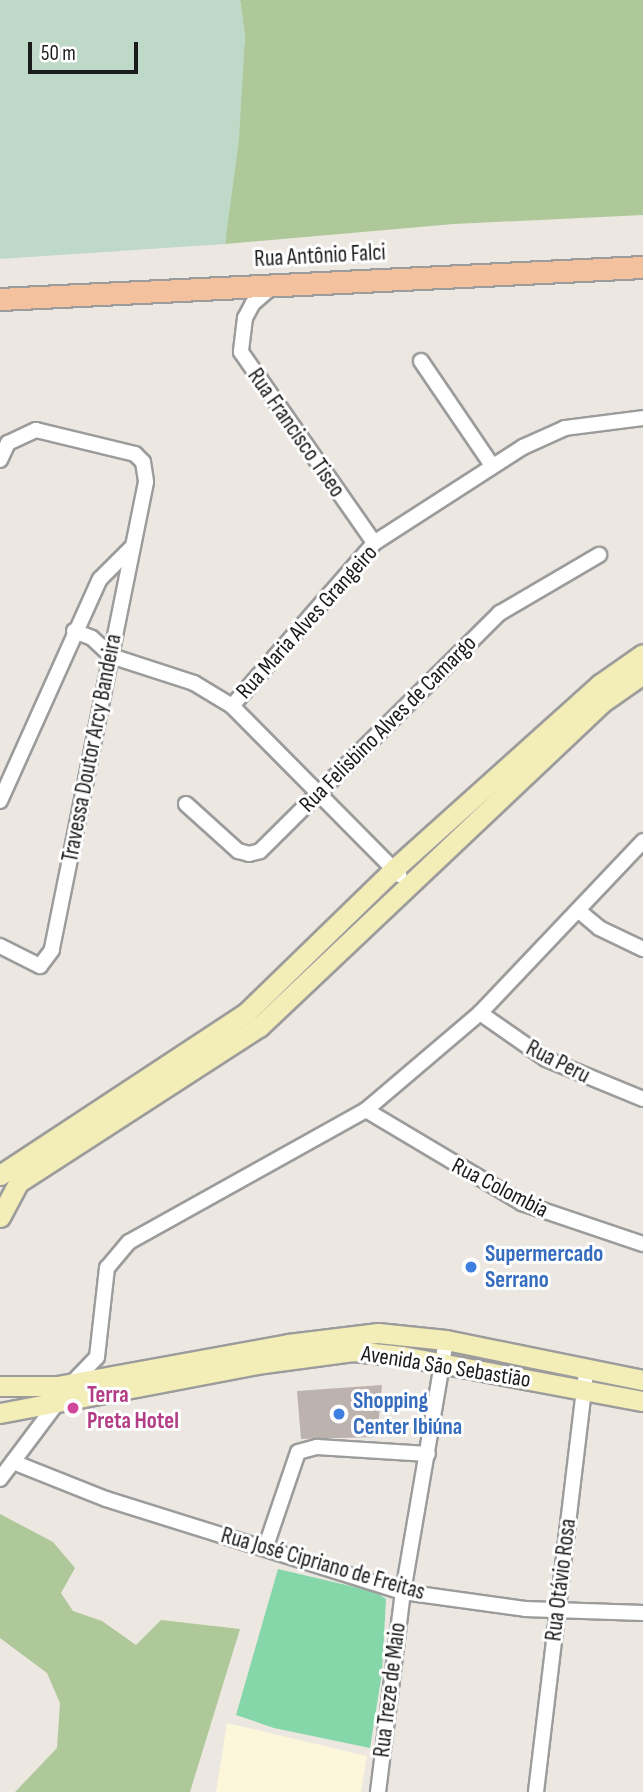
<!DOCTYPE html>
<html>
<head>
<meta charset="utf-8">
<style>
	body { margin:0 }
	#map { position:relative; width:643px; height:1792px; overflow:hidden; background:#ece7e1; font-family:"Sofia Sans Condensed",sans-serif }
	div>[style] { position:absolute }
	.education>* { inset:0; background:#fcf6da }
	.forest>* { inset:0; background:#aec899 }
	.wetland>* { inset:0; background:#bfd9c9 }
	.pitch>* { inset:0; background:#85d6a9 }
	.building>* { inset:0; background:#bcb2ae }
	.roads { filter:drop-shadow(2px 0 #9c9c9c) drop-shadow(-2px 0 #9c9c9c) drop-shadow(0 2px #9c9c9c) drop-shadow(0 -2px #9c9c9c) }
	.minor>* { height:14px; margin:-7px; padding:0 7px; transform-origin:7px; border-radius:7px; background:#fff }
	.secondary>* { height:19px; margin:-9.5px; padding:0 9.5px; transform-origin:9.5px; border-radius:9.5px; background:#f3edb8 }
	.primary>* { height:21px; margin:-10.5px; padding:0 10.5px; transform-origin:10.5px; border-radius:10.5px; background:#f4c19f }
	.dots>* { width:19px; height:19px; translate:-50% -50%; box-sizing:border-box; border:4px solid #fff; border-radius:50% }
	span { translate:-50% -50%; white-space:nowrap; text-align:center; line-height:1.15; -webkit-text-stroke:6px #fff; paint-order:stroke }
	.street-label { font-size:23px; color:#1b1b1b }
	.shop-label { font-size:23px; color:#366cbe; font-weight:700 }
	.left { translate:0 -50%; text-align:left }
	.hotel-label { font-size:23px; color:#b23c85; font-weight:700 }
	.scale { position:absolute; left:28px; top:42px; width:110px; height:32px; box-sizing:border-box; border:4px solid #1b1b1b; border-top:0; padding-left:9px; font-size:21px; line-height:24px; white-space:nowrap; color:#1b1b1b; -webkit-text-stroke:5px #fff; paint-order:stroke }
</style>
</head>
<body>
<div id="map">
	<div class="education">
		<div style="clip-path:polygon(227px 1723px,367px 1756px,361px 1792px,216px 1792px)"></div>
	</div>
	<div class="forest">
		<div style="clip-path:polygon(240px 0,643px 0,643px 215px,454px 224px,225px 244px,245px 37px)"></div>
		<div style="clip-path:polygon(0 1514px,53px 1542px,75px 1568px,61px 1593px,73px 1611px,102px 1621px,136px 1645px,161px 1620px,240px 1629px,190px 1792px,15px 1792px,57px 1748px,60px 1703px,47px 1673px,0 1638px)"></div>
	</div>
	<div class="wetland">
		<div style="clip-path:polygon(0 0,240px 0,245px 37px,239px 140px,225px 244px,0 259px)"></div>
	</div>
	<div class="pitch">
		<div style="clip-path:polygon(278px 1569px,376px 1592px,386px 1599px,382px 1673px,370px 1748px,274px 1728px,236px 1715px)"></div>
	</div>
	<div class="building">
		<div style="clip-path:polygon(382px 1385px,377px 1437px,301px 1439px,297px 1391px)"></div>
	</div>
	<div class="roads">
		<div class="minor">
			<div style="left:274px;top:285px;width:28px;rotate:139deg"></div>
			<div style="left:253px;top:303px;width:17px;rotate:118deg"></div>
			<div style="left:245px;top:318px;width:34px;rotate:97deg"></div>
			<div style="left:241px;top:352px;width:233px;rotate:55.1deg"></div>
			<div style="left:421px;top:361px;width:125px;rotate:55.8deg"></div>
			<div style="left:0;top:460px;width:19px;rotate:-65deg"></div>
			<div style="left:8px;top:443px;width:31px;rotate:-25deg"></div>
			<div style="left:36px;top:430px;width:102px;rotate:13.6deg"></div>
			<div style="left:135px;top:454px;width:11px;rotate:45deg"></div>
			<div style="left:143px;top:462px;width:20px;rotate:81deg"></div>
			<div style="left:146px;top:482px;width:477px;rotate:101.4deg"></div>
			<div style="left:52px;top:950px;width:20px;rotate:127deg"></div>
			<div style="left:40px;top:966px;width:45px;rotate:-153.4deg"></div>
			<div style="left:74px;top:631px;width:19px;rotate:21deg"></div>
			<div style="left:92px;top:638px;width:26px;rotate:43deg"></div>
			<div style="left:111px;top:656px;width:87px;rotate:18deg"></div>
			<div style="left:194px;top:683px;width:44px;rotate:31.2deg"></div>
			<div style="left:232px;top:706px;width:238px;rotate:45.3deg"></div>
			<div style="left:232px;top:706px;width:216px;rotate:-48.9deg"></div>
			<div style="left:374px;top:543px;width:177px;rotate:-32.8deg"></div>
			<div style="left:523px;top:447px;width:46px;rotate:-24.3deg"></div>
			<div style="left:565px;top:428px;width:79px;rotate:-7.3deg"></div>
			<div style="left:0;top:801px;width:243px;rotate:-65.8deg"></div>
			<div style="left:100px;top:579px;width:44px;rotate:-45deg"></div>
			<div style="left:186px;top:804px;width:70px;rotate:42.1deg"></div>
			<div style="left:238px;top:851px;width:11px;rotate:15deg"></div>
			<div style="left:249px;top:854px;width:11px;rotate:-15deg"></div>
			<div style="left:260px;top:851px;width:338px;rotate:-44.8deg"></div>
			<div style="left:500px;top:613px;width:115px;rotate:-30.4deg"></div>
			<div style="left:579px;top:911px;width:26px;rotate:40deg"></div>
			<div style="left:599px;top:928px;width:49px;rotate:25.5deg"></div>
			<div style="left:480px;top:1013px;width:80px;rotate:34.9deg"></div>
			<div style="left:546px;top:1059px;width:105px;rotate:22.4deg"></div>
			<div style="left:366px;top:1110px;width:182px;rotate:30.8deg"></div>
			<div style="left:522px;top:1203px;width:128px;rotate:18.7deg"></div>
			<div style="left:72px;top:1383px;width:36px;rotate:-46deg"></div>
			<div style="left:97px;top:1357px;width:90px;rotate:-83.6deg"></div>
			<div style="left:107px;top:1268px;width:34px;rotate:-50deg"></div>
			<div style="left:129px;top:1242px;width:271px;rotate:-29.1deg"></div>
			<div style="left:366px;top:1110px;width:150px;rotate:-40.4deg"></div>
			<div style="left:480px;top:1013px;width:237px;rotate:-46.5deg"></div>
			<div style="left:13px;top:1462px;width:100px;rotate:21.7deg"></div>
			<div style="left:106px;top:1499px;width:311px;rotate:17.4deg"></div>
			<div style="left:403px;top:1592px;width:123px;rotate:7.9deg"></div>
			<div style="left:525px;top:1609px;width:118px;rotate:1.9deg"></div>
			<div style="left:0;top:1479px;width:100px;rotate:-53.1deg"></div>
			<div style="left:266px;top:1546px;width:99px;rotate:-71.2deg"></div>
			<div style="left:298px;top:1452px;width:20px;rotate:-15deg"></div>
			<div style="left:317px;top:1447px;width:111px;rotate:3.6deg"></div>
			<div style="left:378px;top:1792px;width:202px;rotate:-82.9deg"></div>
			<div style="left:403px;top:1592px;width:256px;rotate:-80.3deg"></div>
			<div style="left:536px;top:1792px;width:428px;rotate:-83.2deg"></div>
		</div>
		<div class="secondary">
			<div style="left:0;top:1175px;width:295px;rotate:-33.4deg"></div>
			<div style="left:246px;top:1013px;width:206px;rotate:-44.2deg"></div>
			<div style="left:394px;top:869px;width:277px;rotate:-41.9deg"></div>
			<div style="left:600px;top:684px;width:52px;rotate:-34.9deg"></div>
			<div style="left:0;top:1217px;width:40px;rotate:-62deg"></div>
			<div style="left:19px;top:1182px;width:286px;rotate:-32.9deg"></div>
			<div style="left:259px;top:1027px;width:470px;rotate:-43.4deg"></div>
			<div style="left:600px;top:704px;width:52px;rotate:-34.9deg"></div>
			<div style="left:0;top:1386px;width:57px"></div>
			<div style="left:57px;top:1386px;width:235px;rotate:-10.3deg"></div>
			<div style="left:288px;top:1344px;width:91px;rotate:-7deg"></div>
			<div style="left:378px;top:1333px;width:68px;rotate:5.9deg"></div>
			<div style="left:446px;top:1340px;width:201px;rotate:11.5deg"></div>
			<div style="left:0;top:1413px;width:261px;rotate:-10.8deg"></div>
			<div style="left:256px;top:1364px;width:98px;rotate:-7.6deg"></div>
			<div style="left:353px;top:1351px;width:49px;rotate:5.8deg"></div>
			<div style="left:402px;top:1356px;width:245px;rotate:10.6deg"></div>
		</div>
		<div class="primary">
			<div style="left:0;top:299px;width:644px;rotate:-2.85deg"></div>
		</div>
	</div>
	<div class="dots">
		<div style="left:471px;top:1267px;background:#3f7fe0"></div>
		<div style="left:73px;top:1408px;background:#d1479c"></div>
		<div style="left:339px;top:1414px;background:#3f7fe0"></div>
	</div>
	<div class="street-label">
		<span style="left:320px;top:256px;rotate:-3deg">Rua Antônio Falci</span>
		<span style="left:296px;top:433px;rotate:55deg">Rua Francisco Tiseo</span>
		<span style="left:307px;top:622px;rotate:-48deg">Rua Maria Alves Grangeiro</span>
		<span style="left:388px;top:724px;rotate:-45deg">Rua Felisbino Alves de Camargo</span>
		<span style="left:92px;top:748px;rotate:-79deg">Travessa Doutor Arcy Bandeira</span>
		<span style="left:558px;top:1062px;rotate:27deg">Rua Peru</span>
		<span style="left:500px;top:1188px;rotate:27deg">Rua Colombia</span>
		<span style="left:446px;top:1367px;rotate:9deg">Avenida São Sebastião</span>
		<span style="left:323px;top:1564px;rotate:16deg">Rua José Cipriano de Freitas</span>
		<span style="left:561px;top:1580px;rotate:-83deg">Rua Otávio Rosa</span>
		<span style="left:390px;top:1690px;rotate:-83deg">Rua Treze de Maio</span>
	</div>
	<div class="shop-label">
		<span class="left" style="left:485px;top:1267px">Supermercado<br>Serrano</span>
		<span class="left" style="left:353px;top:1414px">Shopping<br>Center Ibiúna</span>
	</div>
	<div class="hotel-label">
		<span class="left" style="left:87px;top:1408px">Terra<br>Preta Hotel</span>
	</div>
	<div class="scale">50 m</div>
</div>
</body>
</html>
